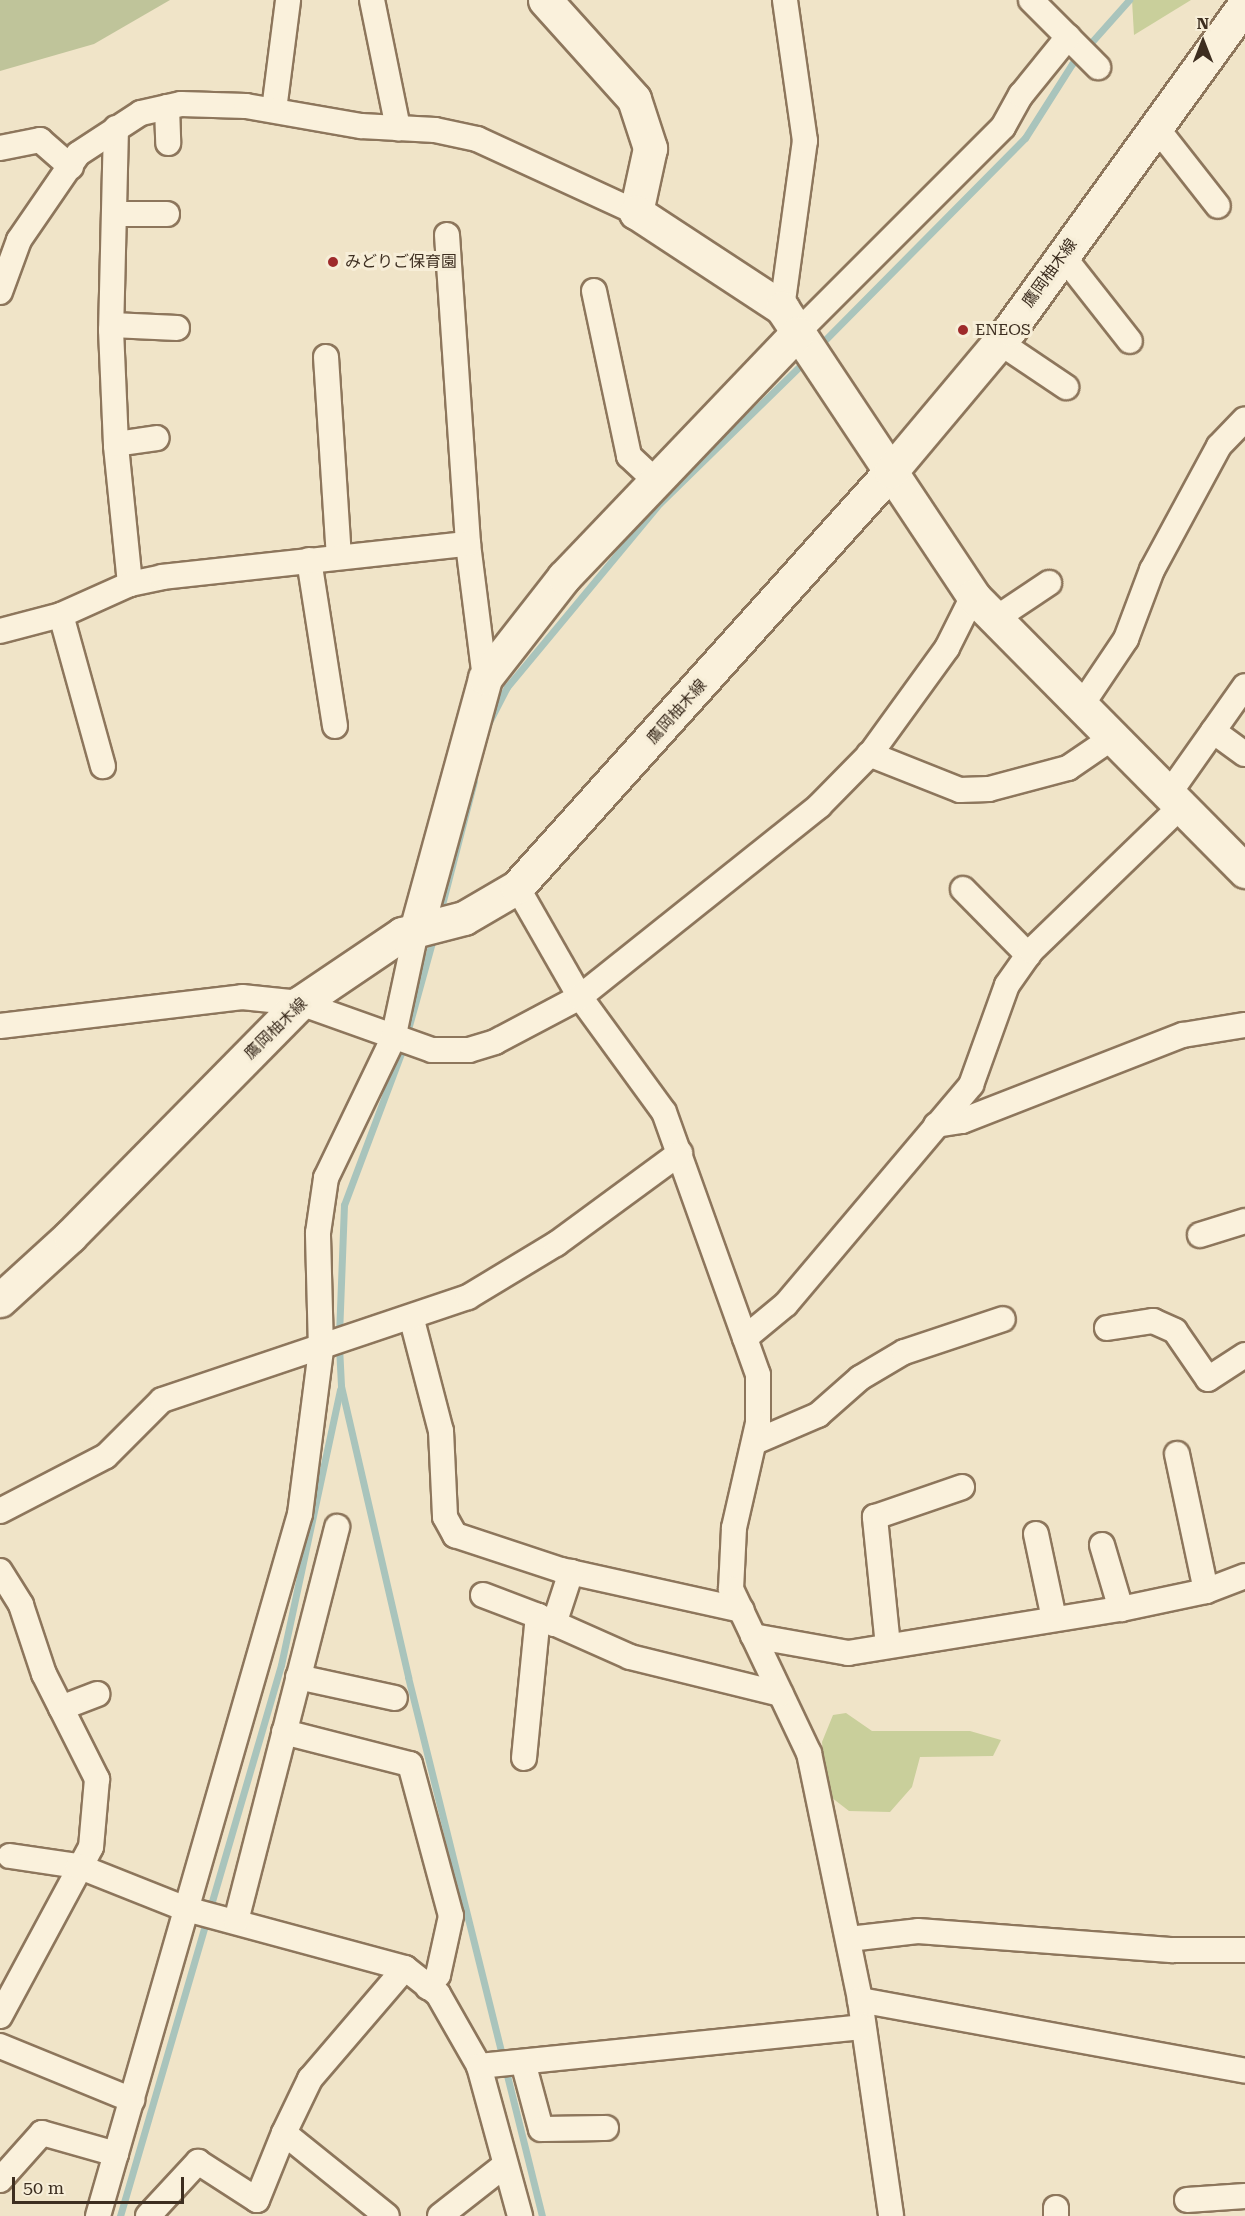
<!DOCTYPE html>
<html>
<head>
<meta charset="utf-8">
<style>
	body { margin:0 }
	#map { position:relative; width:1245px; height:2216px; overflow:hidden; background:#f0e4c8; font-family:"Roboto Serif","Noto Sans JP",serif }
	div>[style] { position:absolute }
	.green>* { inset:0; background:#c9cf9b }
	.cemetery>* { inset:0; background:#bfc49a }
	.stream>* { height:7px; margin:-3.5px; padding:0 3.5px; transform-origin:3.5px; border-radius:3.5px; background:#a9c4bc }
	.roads { filter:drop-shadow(2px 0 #8d765c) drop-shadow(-2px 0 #8d765c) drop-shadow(0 2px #8d765c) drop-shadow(0 -2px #8d765c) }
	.street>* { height:24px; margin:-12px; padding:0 12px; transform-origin:12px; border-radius:12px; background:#faf1dc }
	.secondary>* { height:33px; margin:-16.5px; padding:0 16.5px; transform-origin:16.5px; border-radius:16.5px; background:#faf1dc }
	.dots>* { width:16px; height:16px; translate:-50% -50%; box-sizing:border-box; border:3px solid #f7eed8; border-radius:50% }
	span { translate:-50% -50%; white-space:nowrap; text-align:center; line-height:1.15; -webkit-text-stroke:6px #f7eed8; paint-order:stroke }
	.poi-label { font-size:16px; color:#3d2e20 }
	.left { translate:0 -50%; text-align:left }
	.street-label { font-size:16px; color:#3d2e20 }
	.north { position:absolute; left:1173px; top:12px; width:60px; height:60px; -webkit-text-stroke:4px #f7eed8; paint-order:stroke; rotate:0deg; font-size:16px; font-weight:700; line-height:24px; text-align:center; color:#3d2e20 }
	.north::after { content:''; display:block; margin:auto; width:21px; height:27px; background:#3d2e20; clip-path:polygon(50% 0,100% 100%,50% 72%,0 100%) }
	.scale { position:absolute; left:12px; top:2177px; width:172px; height:27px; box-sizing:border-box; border:3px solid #3d2e20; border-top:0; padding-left:8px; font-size:18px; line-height:21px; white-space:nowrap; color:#3d2e20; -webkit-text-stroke:4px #f7eed8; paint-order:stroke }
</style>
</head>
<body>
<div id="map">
	<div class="green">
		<div style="clip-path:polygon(1132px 0,1191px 0,1134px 35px)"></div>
		<div style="clip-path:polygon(846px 1713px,872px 1731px,970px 1731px,1001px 1740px,993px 1756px,920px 1757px,912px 1787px,890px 1812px,849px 1811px,827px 1794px,822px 1742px,833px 1715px)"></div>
	</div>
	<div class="cemetery">
		<div style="clip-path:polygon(0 0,170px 0,94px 44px,0 71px)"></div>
	</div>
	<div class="stream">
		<div style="left:819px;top:346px;width:293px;rotate:-45.3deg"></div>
		<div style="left:1025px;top:138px;width:88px;rotate:-57.6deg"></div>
		<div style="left:1072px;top:64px;width:86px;rotate:-48.3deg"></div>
		<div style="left:488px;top:724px;width:42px;rotate:-62.8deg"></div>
		<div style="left:507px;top:687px;width:239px;rotate:-50.3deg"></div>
		<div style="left:660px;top:503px;width:203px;rotate:-44.4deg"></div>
		<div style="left:439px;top:916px;width:139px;rotate:-75.5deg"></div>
		<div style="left:339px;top:1335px;width:130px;rotate:-87.8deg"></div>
		<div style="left:344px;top:1205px;width:165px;rotate:-69.4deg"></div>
		<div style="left:402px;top:1051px;width:120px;rotate:-74.6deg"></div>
		<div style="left:339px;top:1346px;width:40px;rotate:87.1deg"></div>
		<div style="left:341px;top:1386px;width:299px;rotate:77deg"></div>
		<div style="left:408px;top:1677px;width:555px;rotate:76.04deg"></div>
		<div style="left:120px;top:2216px;width:574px;rotate:-73.71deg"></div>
		<div style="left:281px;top:1665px;width:282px;rotate:-77.9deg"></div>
	</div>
	<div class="roads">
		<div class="street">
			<div style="left:372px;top:0;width:131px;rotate:78.5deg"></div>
			<div style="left:1031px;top:0;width:95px;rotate:45deg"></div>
			<div style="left:167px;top:107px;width:36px;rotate:88deg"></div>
			<div style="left:274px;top:110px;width:111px;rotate:-82.7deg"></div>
			<div style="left:1156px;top:127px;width:100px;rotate:51.9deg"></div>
			<div style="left:116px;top:128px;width:202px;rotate:91.4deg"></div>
			<div style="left:111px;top:330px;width:116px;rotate:87.5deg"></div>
			<div style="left:116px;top:446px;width:139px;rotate:84.2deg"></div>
			<div style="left:0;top:148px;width:41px;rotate:-11.3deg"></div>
			<div style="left:40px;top:140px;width:41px;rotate:41.1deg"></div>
			<div style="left:117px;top:214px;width:50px"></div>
			<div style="left:447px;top:235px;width:310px;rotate:86.1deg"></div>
			<div style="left:468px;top:544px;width:135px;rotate:82.8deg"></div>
			<div style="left:1063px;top:256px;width:108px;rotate:51.8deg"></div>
			<div style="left:594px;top:291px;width:169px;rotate:78deg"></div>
			<div style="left:629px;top:456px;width:34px;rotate:43deg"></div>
			<div style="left:0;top:292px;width:55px;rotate:-69.9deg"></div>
			<div style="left:19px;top:240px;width:104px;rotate:-55.5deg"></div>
			<div style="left:78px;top:154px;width:75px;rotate:-33.1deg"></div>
			<div style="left:141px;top:113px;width:41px;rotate:-12.7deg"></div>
			<div style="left:181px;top:104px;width:65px;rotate:1.8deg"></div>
			<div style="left:246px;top:106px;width:117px;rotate:9.9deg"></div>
			<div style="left:361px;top:126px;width:74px;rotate:3.1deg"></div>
			<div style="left:435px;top:130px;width:43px;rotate:12.1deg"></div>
			<div style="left:477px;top:139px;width:175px;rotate:24.7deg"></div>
			<div style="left:782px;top:308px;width:169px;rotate:-82.2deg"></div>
			<div style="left:805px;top:141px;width:142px;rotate:-98.1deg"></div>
			<div style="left:112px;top:325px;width:65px;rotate:2.6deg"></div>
			<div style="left:797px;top:333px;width:291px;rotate:-45deg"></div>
			<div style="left:1003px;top:127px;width:37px;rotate:-61deg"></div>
			<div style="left:1021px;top:95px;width:75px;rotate:-51deg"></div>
			<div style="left:999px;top:342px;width:81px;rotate:33.9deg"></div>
			<div style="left:326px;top:357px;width:200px;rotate:86.3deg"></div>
			<div style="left:116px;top:444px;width:41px;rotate:-8.3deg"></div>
			<div style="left:309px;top:560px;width:168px;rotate:81.1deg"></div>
			<div style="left:61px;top:615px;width:157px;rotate:74.5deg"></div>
			<div style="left:995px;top:619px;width:65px;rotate:-33.7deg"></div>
			<div style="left:0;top:631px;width:63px;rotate:-14.7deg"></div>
			<div style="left:61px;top:615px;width:76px;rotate:-24.2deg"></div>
			<div style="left:130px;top:584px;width:33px;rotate:-12deg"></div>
			<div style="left:162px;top:577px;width:308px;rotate:-6.2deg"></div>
			<div style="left:1081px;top:706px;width:81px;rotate:-56.1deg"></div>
			<div style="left:1126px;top:639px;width:74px;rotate:-69.4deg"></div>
			<div style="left:1152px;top:570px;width:141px;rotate:-61.6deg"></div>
			<div style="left:1219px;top:446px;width:37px;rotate:-46deg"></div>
			<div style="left:1213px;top:731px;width:39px;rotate:36deg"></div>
			<div style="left:869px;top:754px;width:98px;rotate:21.6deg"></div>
			<div style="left:960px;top:790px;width:29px;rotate:-2deg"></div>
			<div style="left:989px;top:789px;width:82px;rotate:-14.9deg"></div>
			<div style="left:1068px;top:768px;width:53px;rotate:-34.3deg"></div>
			<div style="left:1168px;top:795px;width:133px;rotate:-54.8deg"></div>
			<div style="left:517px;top:887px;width:127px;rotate:60.2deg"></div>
			<div style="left:580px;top:997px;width:142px;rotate:53.9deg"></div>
			<div style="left:664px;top:1112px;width:279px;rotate:70.3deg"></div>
			<div style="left:758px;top:1375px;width:48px;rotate:90deg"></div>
			<div style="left:758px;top:1423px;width:108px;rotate:102.9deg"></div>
			<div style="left:734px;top:1528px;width:61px;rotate:92.8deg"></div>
			<div style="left:731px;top:1589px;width:182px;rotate:64.6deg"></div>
			<div style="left:809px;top:1753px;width:252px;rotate:78.3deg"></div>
			<div style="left:860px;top:2000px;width:218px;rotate:81.8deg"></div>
			<div style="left:963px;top:889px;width:93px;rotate:45.4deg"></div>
			<div style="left:0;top:1026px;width:244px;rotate:-6.8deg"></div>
			<div style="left:242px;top:997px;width:58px;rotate:5.9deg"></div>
			<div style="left:300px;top:1003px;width:140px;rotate:19.6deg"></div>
			<div style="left:432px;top:1050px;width:37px"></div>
			<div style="left:469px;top:1050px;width:27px;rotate:-17deg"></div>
			<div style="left:495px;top:1042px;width:96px;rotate:-27.9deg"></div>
			<div style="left:580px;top:997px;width:306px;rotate:-38.6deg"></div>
			<div style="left:819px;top:806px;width:74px;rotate:-45.5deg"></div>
			<div style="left:871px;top:753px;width:130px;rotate:-54.1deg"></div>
			<div style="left:947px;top:648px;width:58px;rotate:-63.4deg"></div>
			<div style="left:936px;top:1125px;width:26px;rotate:-9deg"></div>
			<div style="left:962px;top:1121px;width:237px;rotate:-21.3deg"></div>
			<div style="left:1183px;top:1035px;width:63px;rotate:-9.2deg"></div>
			<div style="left:1200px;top:1235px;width:47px;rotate:-17.3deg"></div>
			<div style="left:412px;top:1320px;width:115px;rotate:75.4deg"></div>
			<div style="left:441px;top:1431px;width:86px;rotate:87.3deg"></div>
			<div style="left:445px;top:1517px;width:21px;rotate:61deg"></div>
			<div style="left:455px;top:1535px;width:112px;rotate:18.3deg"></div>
			<div style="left:561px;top:1570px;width:185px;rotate:12.5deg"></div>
			<div style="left:1107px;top:1328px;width:47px;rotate:-8.7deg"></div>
			<div style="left:1153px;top:1321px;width:24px;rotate:24deg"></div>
			<div style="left:1175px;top:1331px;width:58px;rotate:55.5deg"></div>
			<div style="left:1208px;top:1379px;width:44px;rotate:-33deg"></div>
			<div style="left:745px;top:1338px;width:53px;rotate:-39.7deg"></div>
			<div style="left:786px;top:1304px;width:287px;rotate:-49.8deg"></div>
			<div style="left:971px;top:1085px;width:106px;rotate:-70.2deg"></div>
			<div style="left:1007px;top:985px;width:42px;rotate:-54.8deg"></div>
			<div style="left:1031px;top:951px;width:207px;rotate:-44deg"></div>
			<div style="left:755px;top:1442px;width:69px;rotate:-23.2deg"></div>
			<div style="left:818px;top:1415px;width:56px;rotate:-41.4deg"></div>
			<div style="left:860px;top:1378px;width:51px;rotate:-30.6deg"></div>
			<div style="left:904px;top:1352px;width:104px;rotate:-18.4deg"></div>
			<div style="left:1177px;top:1454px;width:140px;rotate:78deg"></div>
			<div style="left:0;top:1511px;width:119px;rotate:-27.4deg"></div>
			<div style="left:106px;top:1456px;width:79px;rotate:-45deg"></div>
			<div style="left:162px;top:1400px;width:323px;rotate:-18.6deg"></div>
			<div style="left:468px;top:1297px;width:103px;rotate:-31.1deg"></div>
			<div style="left:556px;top:1244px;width:154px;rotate:-36.3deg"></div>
			<div style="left:1036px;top:1534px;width:87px;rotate:78deg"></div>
			<div style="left:1102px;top:1545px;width:67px;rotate:73.5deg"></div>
			<div style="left:0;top:1571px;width:40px;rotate:58deg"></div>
			<div style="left:21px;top:1605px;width:73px;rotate:71.6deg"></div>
			<div style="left:44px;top:1674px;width:118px;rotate:63.2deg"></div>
			<div style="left:97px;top:1779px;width:68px;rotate:95deg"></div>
			<div style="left:91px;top:1847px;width:192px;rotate:118.3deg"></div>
			<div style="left:483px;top:1595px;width:59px;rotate:20.9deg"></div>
			<div style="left:554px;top:1624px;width:55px;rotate:-71.9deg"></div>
			<div style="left:753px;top:1636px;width:97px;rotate:10.1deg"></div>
			<div style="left:848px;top:1653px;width:277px;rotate:-9.2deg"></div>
			<div style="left:1121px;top:1609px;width:87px;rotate:-12deg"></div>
			<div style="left:1206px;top:1591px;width:42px;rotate:-21deg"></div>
			<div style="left:888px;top:1646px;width:130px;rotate:-95.8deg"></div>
			<div style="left:875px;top:1517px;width:92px;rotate:-19deg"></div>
			<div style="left:298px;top:1677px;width:99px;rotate:12.2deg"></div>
			<div style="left:61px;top:1708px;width:39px;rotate:-21deg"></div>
			<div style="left:284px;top:1732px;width:130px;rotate:14.3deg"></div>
			<div style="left:410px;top:1764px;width:157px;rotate:74.9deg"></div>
			<div style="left:451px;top:1916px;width:60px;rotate:102.4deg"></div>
			<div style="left:438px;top:1975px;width:16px;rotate:130deg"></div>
			<div style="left:524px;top:1758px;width:143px;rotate:-84.4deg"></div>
			<div style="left:538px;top:1616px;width:101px;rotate:24deg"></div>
			<div style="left:630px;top:1657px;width:155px;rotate:13.8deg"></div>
			<div style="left:10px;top:1856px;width:69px;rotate:8.4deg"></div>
			<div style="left:78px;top:1866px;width:116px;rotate:21.7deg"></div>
			<div style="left:186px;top:1909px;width:227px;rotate:15.1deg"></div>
			<div style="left:405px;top:1968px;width:42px;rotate:38.2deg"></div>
			<div style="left:438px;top:1994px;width:83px;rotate:60.3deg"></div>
			<div style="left:479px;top:2066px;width:156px;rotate:74.7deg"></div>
			<div style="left:236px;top:1921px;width:407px;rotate:-75.6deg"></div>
			<div style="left:849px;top:1939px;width:69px;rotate:-6.6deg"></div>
			<div style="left:918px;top:1931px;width:256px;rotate:4.3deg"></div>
			<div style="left:1173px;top:1950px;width:72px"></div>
			<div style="left:860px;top:2000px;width:391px;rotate:10.4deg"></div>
			<div style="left:0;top:2046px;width:143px;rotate:22.2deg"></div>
			<div style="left:523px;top:2062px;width:69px;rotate:75deg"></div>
			<div style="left:541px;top:2129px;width:65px;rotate:-0.9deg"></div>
			<div style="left:479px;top:2066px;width:385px;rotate:-5.8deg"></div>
			<div style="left:284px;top:2133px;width:60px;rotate:-64.3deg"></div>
			<div style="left:310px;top:2079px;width:146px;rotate:-49.4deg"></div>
			<div style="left:0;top:2180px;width:63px;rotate:-48.2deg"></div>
			<div style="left:42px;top:2133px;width:77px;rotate:15.8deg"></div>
			<div style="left:1187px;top:2200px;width:58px;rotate:-3.9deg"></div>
			<div style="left:1056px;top:2208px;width:8px;rotate:90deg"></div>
			<div style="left:98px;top:2216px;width:730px;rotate:-73.95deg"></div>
			<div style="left:300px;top:1514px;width:165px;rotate:-82.7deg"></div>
			<div style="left:321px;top:1350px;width:117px;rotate:-91.5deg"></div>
			<div style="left:318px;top:1233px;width:56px;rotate:-81.7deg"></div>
			<div style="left:326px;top:1178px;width:154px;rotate:-64.3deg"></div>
			<div style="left:393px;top:1039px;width:115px;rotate:-77.9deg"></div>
			<div style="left:148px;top:2216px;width:74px;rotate:-47.2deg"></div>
			<div style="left:198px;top:2162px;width:70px;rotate:32.8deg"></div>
			<div style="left:257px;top:2200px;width:72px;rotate:-68.1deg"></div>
			<div style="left:284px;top:2133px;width:132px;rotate:38.9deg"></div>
			<div style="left:440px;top:2216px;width:83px;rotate:-38.1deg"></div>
		</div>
		<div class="secondary">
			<div style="left:545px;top:0;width:133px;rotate:48deg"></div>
			<div style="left:634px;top:99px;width:52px;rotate:71.9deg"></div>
			<div style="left:650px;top:148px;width:66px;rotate:102.3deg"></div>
			<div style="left:636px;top:212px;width:175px;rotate:33.3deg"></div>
			<div style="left:782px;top:308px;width:346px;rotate:56.4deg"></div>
			<div style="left:973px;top:596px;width:387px;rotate:45.3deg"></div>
			<div style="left:417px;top:927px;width:258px;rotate:-74.7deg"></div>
			<div style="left:485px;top:678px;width:128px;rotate:-52deg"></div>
			<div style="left:564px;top:577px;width:337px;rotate:-46.3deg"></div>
			<div style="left:0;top:1300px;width:95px;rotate:-42.4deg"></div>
			<div style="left:70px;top:1236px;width:327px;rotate:-45.4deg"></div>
			<div style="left:300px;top:1003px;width:123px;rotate:-34.1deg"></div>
			<div style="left:402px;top:934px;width:64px;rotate:-14.5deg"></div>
			<div style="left:464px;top:918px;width:61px;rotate:-30.3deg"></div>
			<div style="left:517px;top:887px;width:559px;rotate:-48.04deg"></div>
			<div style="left:891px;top:471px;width:185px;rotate:-50deg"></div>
			<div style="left:1010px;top:329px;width:401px;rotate:-54.1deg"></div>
		</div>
	</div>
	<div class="dots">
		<div style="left:333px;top:262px;background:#9e2a2b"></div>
		<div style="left:963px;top:330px;background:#9e2a2b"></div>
	</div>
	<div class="poi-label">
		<span class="left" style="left:345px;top:262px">みどりご保育園</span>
		<span class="left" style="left:975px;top:330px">ENEOS</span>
	</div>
	<div class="street-label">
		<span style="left:1050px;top:273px;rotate:-54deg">鷹岡柚木線</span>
		<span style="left:677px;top:712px;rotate:-48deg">鷹岡柚木線</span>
		<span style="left:276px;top:1029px;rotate:-44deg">鷹岡柚木線</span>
	</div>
	<div class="north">N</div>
	<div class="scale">50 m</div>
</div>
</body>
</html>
